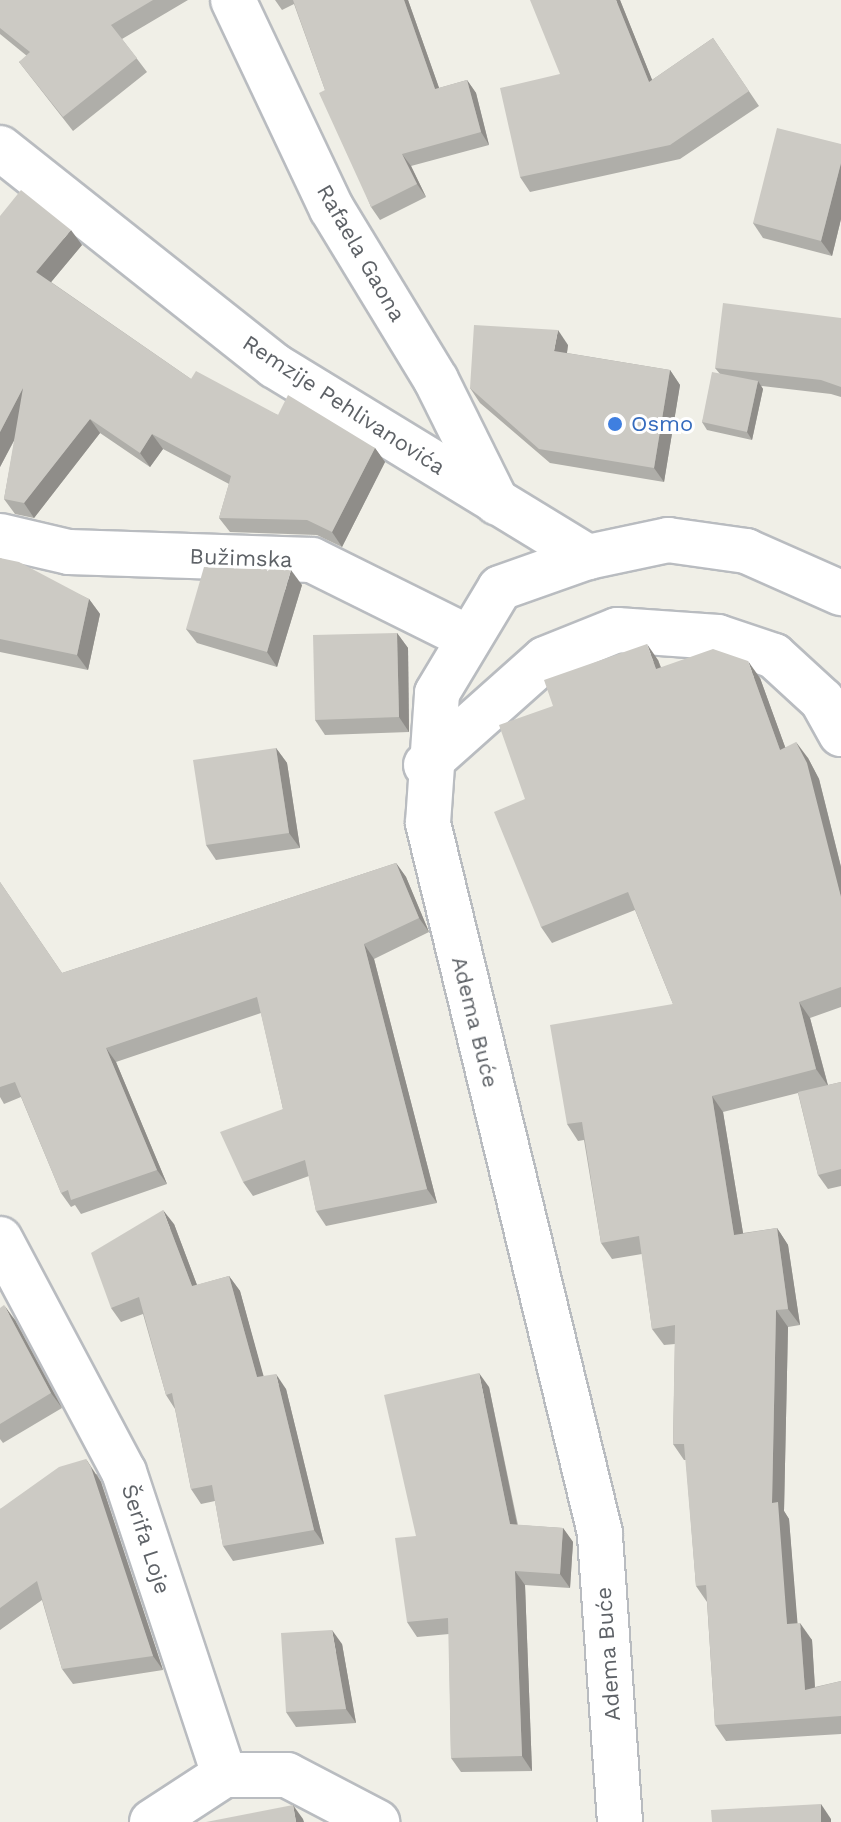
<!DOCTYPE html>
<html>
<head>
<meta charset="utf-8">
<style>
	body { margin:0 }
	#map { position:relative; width:841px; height:1822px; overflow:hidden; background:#f0efe7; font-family:"Work Sans",sans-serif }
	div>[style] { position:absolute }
	.roads { filter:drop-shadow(2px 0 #b9bcc0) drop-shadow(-2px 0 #b9bcc0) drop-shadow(0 2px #b9bcc0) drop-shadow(0 -2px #b9bcc0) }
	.street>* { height:44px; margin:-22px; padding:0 22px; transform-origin:22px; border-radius:22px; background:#fff }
	.secondary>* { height:44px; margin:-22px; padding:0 22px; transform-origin:22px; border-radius:22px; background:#fff }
	.wall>* { inset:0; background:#afaea9 }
	.shaded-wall>* { inset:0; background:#8f8d89 }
	.building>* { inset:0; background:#cccac4 }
	.dots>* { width:22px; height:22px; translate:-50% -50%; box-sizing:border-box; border:4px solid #fff; border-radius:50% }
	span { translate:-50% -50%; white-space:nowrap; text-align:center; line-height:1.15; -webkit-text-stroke:6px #fff; paint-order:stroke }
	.street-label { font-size:22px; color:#5e6267 }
	.shop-label { font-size:22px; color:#366cbe }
	.left { translate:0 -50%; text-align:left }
</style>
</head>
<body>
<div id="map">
	<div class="roads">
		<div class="street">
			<div style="left:233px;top:0;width:231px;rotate:64.7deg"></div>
			<div style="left:332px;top:209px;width:200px;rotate:58.7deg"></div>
			<div style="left:436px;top:380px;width:137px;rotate:63.6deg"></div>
			<div style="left:0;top:148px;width:351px;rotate:38.4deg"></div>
			<div style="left:275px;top:366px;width:367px;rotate:31.4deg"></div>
			<div style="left:0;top:536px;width:71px;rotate:13.1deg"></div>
			<div style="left:69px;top:552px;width:243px;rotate:1.9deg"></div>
			<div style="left:312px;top:560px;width:173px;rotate:26.4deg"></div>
			<div style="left:426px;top:765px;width:159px;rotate:-41.7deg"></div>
			<div style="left:545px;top:659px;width:78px;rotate:-21.9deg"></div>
			<div style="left:617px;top:630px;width:101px;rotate:4deg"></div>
			<div style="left:718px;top:637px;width:59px;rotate:18.7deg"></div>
			<div style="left:774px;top:656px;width:65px;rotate:42.5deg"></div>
			<div style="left:822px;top:700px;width:39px;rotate:61deg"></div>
			<div style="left:0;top:1239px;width:264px;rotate:62deg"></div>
			<div style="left:124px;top:1472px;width:319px;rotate:71.7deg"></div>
			<div style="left:224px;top:1775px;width:86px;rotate:146.9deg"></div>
			<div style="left:224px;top:1775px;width:63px"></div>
			<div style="left:287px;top:1775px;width:102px;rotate:27.6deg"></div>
		</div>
		<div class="secondary">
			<div style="left:620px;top:1822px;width:290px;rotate:-94deg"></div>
			<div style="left:600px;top:1533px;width:731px;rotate:-103.62deg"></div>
			<div style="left:428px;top:823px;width:130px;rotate:-86deg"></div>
			<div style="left:437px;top:693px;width:122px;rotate:-59deg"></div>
			<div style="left:500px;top:588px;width:93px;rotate:-19.4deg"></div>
			<div style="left:588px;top:557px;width:82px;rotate:-12deg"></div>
			<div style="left:668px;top:540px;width:79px;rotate:8deg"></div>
			<div style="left:746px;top:551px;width:104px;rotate:23.9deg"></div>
		</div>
	</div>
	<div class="wall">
		<div style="clip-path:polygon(0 0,188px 0,122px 39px,147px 72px,73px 131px,19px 62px,27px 56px,0 34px)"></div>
		<div style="clip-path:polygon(275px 0,408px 0,439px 88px,467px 80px,476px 93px,489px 145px,411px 166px,426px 197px,380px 220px,371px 207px,325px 90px,294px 4px,282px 10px)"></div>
		<div style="clip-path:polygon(620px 0,652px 80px,713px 38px,759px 106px,680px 159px,530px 192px,520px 177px,560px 74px)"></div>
		<div style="clip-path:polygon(841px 144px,841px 219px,832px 256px,763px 238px,753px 223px)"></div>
		<div style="clip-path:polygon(0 216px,82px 245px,51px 282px,191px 379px,278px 415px,375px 448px,385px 462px,342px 547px,317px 535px,230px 532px,219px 518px,229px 484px,163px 449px,150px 467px,100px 433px,34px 518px,15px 514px,4px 499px,15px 439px,0 467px)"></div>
		<div style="clip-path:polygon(841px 318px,841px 397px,831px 394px,761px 386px,763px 389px,752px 440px,707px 430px,702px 422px,720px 374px,715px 368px)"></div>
		<div style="clip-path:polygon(568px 345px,567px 353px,670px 370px,680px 385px,664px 482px,550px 463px,480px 403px,470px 388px)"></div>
		<div style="clip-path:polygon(0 558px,89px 599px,100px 614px,88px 670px,0 652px)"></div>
		<div style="clip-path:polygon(302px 585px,277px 667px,197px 643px,186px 629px)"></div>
		<div style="clip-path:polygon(397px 633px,408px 648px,409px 732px,325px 735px,315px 720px)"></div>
		<div style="clip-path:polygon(658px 660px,661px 667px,760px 678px,785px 747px,808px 758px,819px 779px,841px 867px,841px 1007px,810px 1018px,828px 1085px,841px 1082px,841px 1186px,828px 1189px,818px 1175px,798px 1093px,723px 1112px,743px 1233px,777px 1228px,788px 1245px,800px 1325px,788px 1327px,784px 1511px,789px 1519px,797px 1624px,812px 1640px,815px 1687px,841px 1681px,841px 1734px,726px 1741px,715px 1725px,707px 1602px,696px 1586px,686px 1460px,684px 1460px,673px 1444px,675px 1344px,664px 1345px,652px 1329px,642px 1254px,612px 1259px,601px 1243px,584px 1140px,578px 1141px,567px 1124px,673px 1004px,635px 910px,552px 943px,541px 927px,525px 799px,553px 706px)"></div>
		<div style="clip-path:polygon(276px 748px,287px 763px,300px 848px,216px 860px,206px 845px)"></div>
		<div style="clip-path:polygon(396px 863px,406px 877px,429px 932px,374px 959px,437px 1203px,326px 1226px,316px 1211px,309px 1176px,253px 1196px,243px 1182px,283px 1109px,261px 1013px,116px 1062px,167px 1184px,81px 1214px,75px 1205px,71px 1207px,61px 1193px,21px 1097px,4px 1104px,0 1097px,0 882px,62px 973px)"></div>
		<div style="clip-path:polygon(174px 1224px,197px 1285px,229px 1276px,240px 1291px,263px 1376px,286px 1389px,324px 1544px,233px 1561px,223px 1546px,215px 1501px,201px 1504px,191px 1489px,175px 1409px,166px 1395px,143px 1314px,121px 1322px,111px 1308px)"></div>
		<div style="clip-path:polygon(0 1308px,15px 1320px,62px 1408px,3px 1443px,0 1439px)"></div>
		<div style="clip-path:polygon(489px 1387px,518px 1525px,563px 1528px,573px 1542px,570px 1588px,525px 1585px,532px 1771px,461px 1772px,451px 1758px,449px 1634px,417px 1637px,407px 1622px)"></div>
		<div style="clip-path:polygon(97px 1474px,101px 1482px,163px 1670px,73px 1684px,62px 1669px,42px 1600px,0 1630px,0 1509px)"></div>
		<div style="clip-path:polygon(342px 1644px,356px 1723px,296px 1727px,286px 1712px)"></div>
	</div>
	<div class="shaded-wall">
		<div style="clip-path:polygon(404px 0,408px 0,444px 102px,435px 89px)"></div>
		<div style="clip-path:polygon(616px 0,620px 0,659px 97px,649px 82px)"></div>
		<div style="clip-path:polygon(467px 80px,476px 93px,489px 145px,481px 132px)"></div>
		<div style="clip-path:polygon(402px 154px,411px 166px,426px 197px,417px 184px)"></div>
		<div style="clip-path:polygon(841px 163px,841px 219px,832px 256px,821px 241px)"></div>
		<div style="clip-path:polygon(71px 230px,82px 245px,47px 287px,36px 272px)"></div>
		<div style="clip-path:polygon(558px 330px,568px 345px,565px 366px,554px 351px)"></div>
		<div style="clip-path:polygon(670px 370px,680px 385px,664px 482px,654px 468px)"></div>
		<div style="clip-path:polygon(758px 381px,763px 389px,752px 440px,747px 432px)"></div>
		<div style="clip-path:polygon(23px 388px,34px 402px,0 467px,0 432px)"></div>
		<div style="clip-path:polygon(90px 419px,100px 433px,34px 518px,24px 503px)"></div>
		<div style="clip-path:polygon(152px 434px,163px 449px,150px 467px,140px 453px)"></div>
		<div style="clip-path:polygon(375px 448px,385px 462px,342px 547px,332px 532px)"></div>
		<div style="clip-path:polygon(291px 570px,302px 585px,277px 667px,267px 652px)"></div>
		<div style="clip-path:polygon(89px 599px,100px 614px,88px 670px,77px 655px)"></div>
		<div style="clip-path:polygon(397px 633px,408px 648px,409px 732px,399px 717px)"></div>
		<div style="clip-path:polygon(647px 644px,658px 660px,667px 686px,656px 669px)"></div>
		<div style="clip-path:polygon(748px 661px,760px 678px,792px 766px,780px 750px)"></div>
		<div style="clip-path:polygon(796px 742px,808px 758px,819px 779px,841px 867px,841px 897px)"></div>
		<div style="clip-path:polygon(276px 748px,287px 763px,300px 848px,289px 833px)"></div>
		<div style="clip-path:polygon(396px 863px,406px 877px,429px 932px,419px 918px)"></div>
		<div style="clip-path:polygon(364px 944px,374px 959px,437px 1203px,427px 1189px)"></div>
		<div style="clip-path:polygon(799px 1002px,810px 1018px,828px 1086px,816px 1069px)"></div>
		<div style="clip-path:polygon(106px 1048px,116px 1062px,167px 1184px,157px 1170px)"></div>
		<div style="clip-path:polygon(712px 1096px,723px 1112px,746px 1251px,734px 1235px)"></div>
		<div style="clip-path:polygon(163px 1210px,174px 1224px,203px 1301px,192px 1286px)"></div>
		<div style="clip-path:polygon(777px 1228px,788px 1245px,800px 1325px,788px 1309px)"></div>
		<div style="clip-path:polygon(229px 1276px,240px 1291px,268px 1392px,257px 1377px)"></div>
		<div style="clip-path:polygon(4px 1305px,15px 1320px,62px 1408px,51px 1393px)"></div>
		<div style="clip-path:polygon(776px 1310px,788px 1327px,784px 1511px,789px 1519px,799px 1641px,787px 1624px,772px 1503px)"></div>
		<div style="clip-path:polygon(479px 1373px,489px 1387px,520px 1539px,510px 1524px)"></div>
		<div style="clip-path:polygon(276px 1374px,286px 1389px,324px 1544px,314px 1530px)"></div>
		<div style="clip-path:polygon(86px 1459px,101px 1482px,163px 1670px,153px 1656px)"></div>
		<div style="clip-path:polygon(563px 1528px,573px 1542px,570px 1588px,560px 1574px)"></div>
		<div style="clip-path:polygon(515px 1571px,525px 1585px,532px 1771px,522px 1756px)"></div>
		<div style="clip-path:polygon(800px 1623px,812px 1640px,816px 1706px,805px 1690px)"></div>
		<div style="clip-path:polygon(332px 1630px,342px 1644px,356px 1723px,346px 1709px)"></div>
		<div style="clip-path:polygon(821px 1804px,831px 1819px,831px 1822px,821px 1822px)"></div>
		<div style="clip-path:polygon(293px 1805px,303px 1819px,304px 1822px,296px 1822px)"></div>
	</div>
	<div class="building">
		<div style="clip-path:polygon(0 0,153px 0,111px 25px,137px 58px,63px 117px,19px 62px,30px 52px,0 28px)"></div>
		<div style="clip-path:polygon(293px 0,404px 0,435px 89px,467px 80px,481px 132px,402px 154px,417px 184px,371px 207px,319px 93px,325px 90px)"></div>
		<div style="clip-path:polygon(530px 0,616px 0,649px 82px,713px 38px,749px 91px,670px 145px,520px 177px,500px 88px,560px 74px)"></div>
		<div style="clip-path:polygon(777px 128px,841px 144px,841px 163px,821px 241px,753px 223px)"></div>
		<div style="clip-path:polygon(21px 190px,71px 230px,36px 272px,191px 379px,196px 371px,278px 415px,288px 395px,375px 448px,332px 532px,307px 520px,219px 518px,231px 476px,152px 434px,140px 453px,90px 419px,24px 503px,4px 499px,23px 388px,0 432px,0 216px)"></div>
		<div style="clip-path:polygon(723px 303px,841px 318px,841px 387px,821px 380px,715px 368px)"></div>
		<div style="clip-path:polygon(474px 325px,558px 330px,554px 351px,670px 370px,654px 468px,539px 449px,470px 388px)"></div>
		<div style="clip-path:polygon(712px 372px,758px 381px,747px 432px,702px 422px)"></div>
		<div style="clip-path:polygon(0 558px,19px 562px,89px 599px,77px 655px,0 639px)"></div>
		<div style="clip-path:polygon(204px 567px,291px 570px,267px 652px,186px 629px)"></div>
		<div style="clip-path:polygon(397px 633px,399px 717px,315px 720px,313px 635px)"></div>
		<div style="clip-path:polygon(647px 644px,656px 669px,713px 649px,748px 661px,780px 750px,796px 742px,807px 763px,841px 897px,841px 987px,799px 1002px,816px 1069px,712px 1096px,734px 1235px,777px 1228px,788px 1309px,776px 1310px,772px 1503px,778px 1502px,787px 1624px,800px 1623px,805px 1690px,841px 1681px,841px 1716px,715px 1725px,706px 1585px,696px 1586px,684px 1444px,673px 1444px,675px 1325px,652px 1329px,639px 1236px,601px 1243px,582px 1122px,567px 1124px,550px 1025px,673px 1004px,628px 892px,541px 927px,494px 812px,525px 799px,499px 725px,553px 706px,544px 680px)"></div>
		<div style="clip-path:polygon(276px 748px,289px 833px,206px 845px,193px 760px)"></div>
		<div style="clip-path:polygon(396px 863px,419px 918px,364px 944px,427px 1189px,316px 1211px,305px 1160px,243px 1182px,220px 1132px,283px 1109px,257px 997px,106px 1048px,157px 1170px,71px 1200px,68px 1190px,61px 1193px,15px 1082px,0 1087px,0 882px,62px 973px)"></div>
		<div style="clip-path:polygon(841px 1082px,841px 1169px,818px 1175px,798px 1092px)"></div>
		<div style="clip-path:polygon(163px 1210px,192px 1286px,229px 1276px,257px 1377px,276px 1374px,314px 1530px,223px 1546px,212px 1485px,191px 1489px,172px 1393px,166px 1395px,139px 1297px,111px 1308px,91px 1253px)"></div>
		<div style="clip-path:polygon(4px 1305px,51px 1393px,0 1424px,0 1308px)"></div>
		<div style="clip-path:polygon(479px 1373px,510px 1524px,563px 1528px,560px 1574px,515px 1571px,522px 1756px,451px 1758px,448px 1618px,407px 1622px,395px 1538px,416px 1536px,384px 1395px)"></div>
		<div style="clip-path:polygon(86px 1459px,91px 1467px,153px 1656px,62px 1669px,37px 1581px,0 1608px,0 1509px,59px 1467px)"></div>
		<div style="clip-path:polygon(332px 1630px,346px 1709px,286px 1712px,281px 1633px)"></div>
		<div style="clip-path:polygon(821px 1804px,821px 1822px,712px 1822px,711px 1810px)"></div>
		<div style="clip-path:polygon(293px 1805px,296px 1822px,206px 1822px)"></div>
	</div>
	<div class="dots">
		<div style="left:615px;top:424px;background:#3f7fe0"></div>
	</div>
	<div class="street-label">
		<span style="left:361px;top:253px;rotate:60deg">Rafaela Gaona</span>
		<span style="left:344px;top:405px;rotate:33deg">Remzije Pehlivanovića</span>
		<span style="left:241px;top:558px;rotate:2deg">Bužimska</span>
		<span style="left:475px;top:1022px;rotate:76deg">Adema Buće</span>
		<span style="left:146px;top:1539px;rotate:72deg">Šerifa Loje</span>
		<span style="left:608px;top:1654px;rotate:-94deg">Adema Buće</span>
	</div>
	<div class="shop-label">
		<span class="left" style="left:631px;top:424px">Osmo</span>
	</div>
</div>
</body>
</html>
